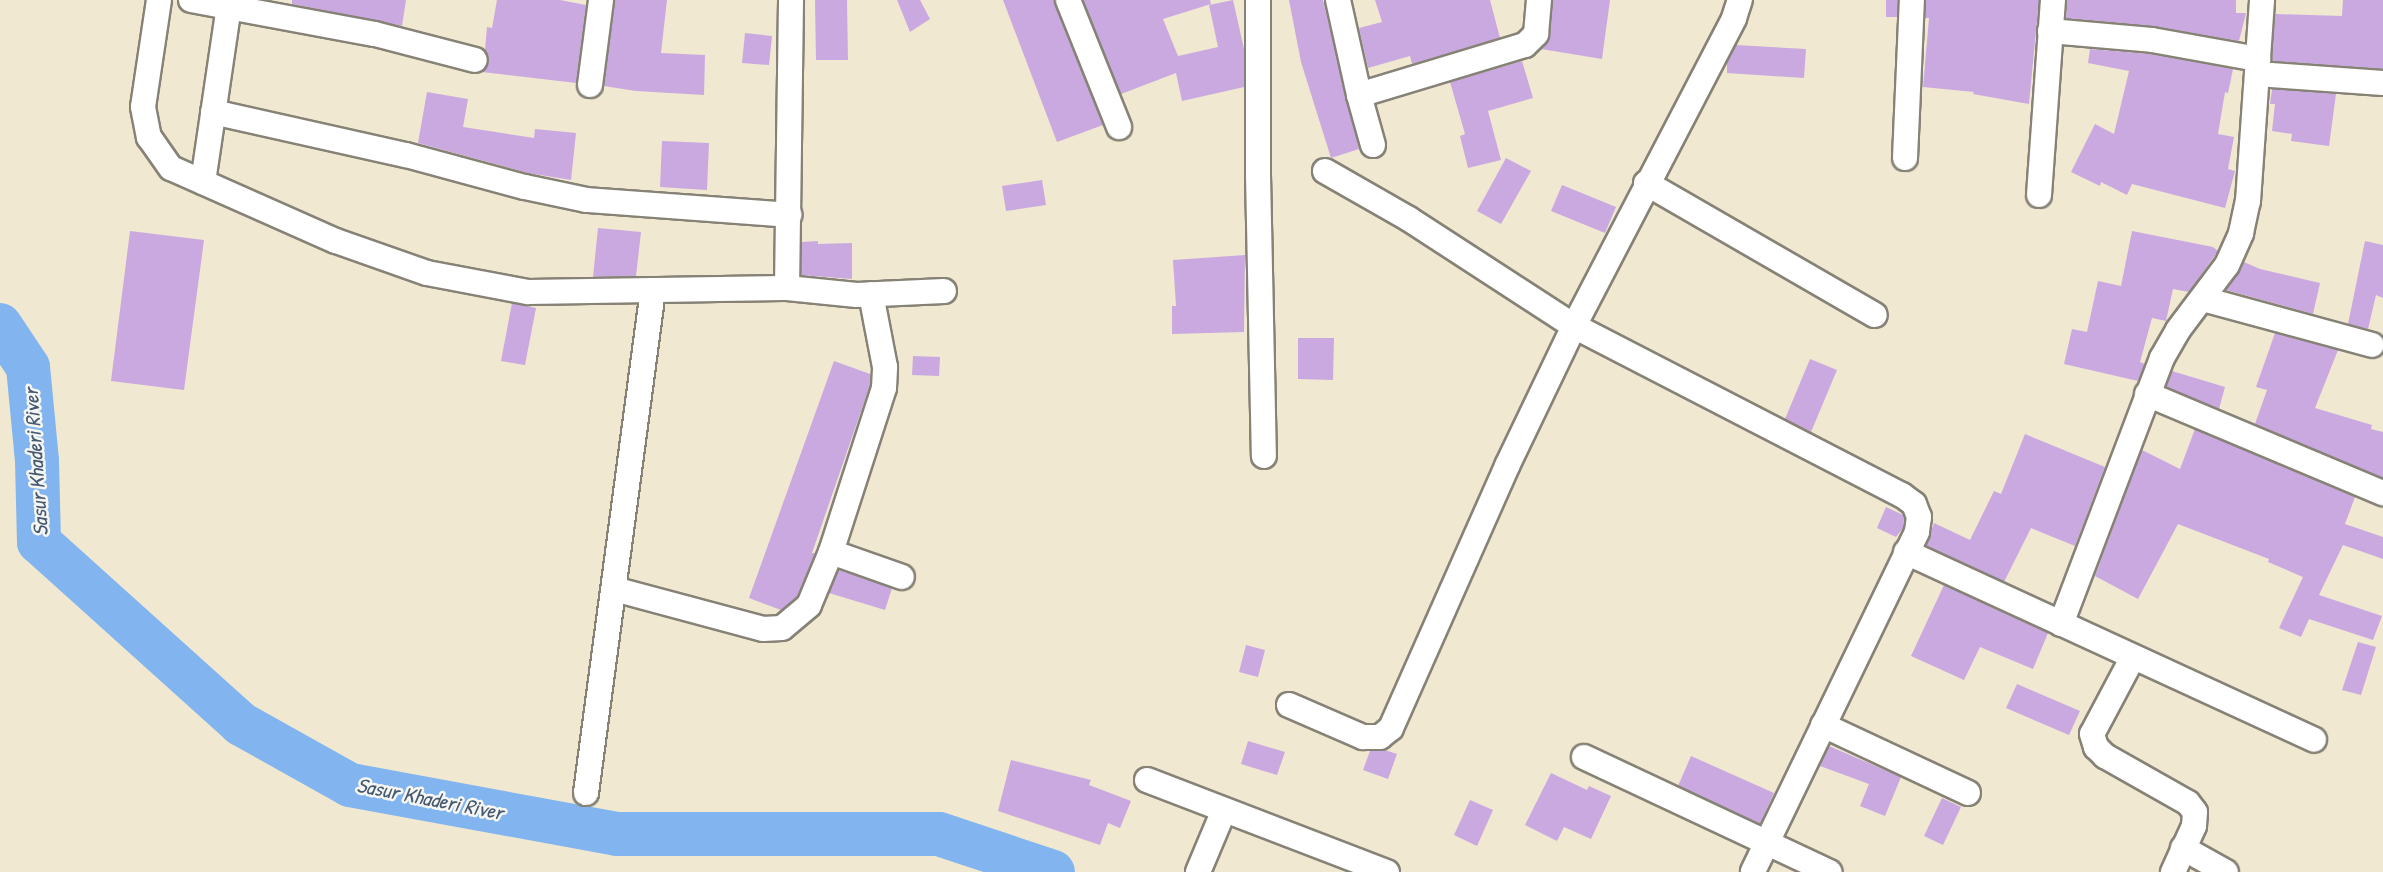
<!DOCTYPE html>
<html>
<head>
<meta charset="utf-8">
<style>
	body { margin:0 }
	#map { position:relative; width:2383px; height:872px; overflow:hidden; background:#f0e8d1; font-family:"Patrick Hand",sans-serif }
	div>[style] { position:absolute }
	.river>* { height:44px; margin:-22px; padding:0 22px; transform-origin:22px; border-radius:22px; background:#82b5ef }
	.building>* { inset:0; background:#caa9e1 }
	.roads { filter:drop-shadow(2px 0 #868276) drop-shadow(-2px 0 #868276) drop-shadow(0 2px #868276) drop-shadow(0 -2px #868276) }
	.minor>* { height:24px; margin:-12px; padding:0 12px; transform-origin:12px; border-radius:12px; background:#fff }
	span { translate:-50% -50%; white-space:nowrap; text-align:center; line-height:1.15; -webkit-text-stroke:5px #f6f6f2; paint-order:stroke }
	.water-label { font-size:21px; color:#455970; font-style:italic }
</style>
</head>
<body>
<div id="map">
	<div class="river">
		<div style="left:0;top:325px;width:50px;rotate:56.3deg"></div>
		<div style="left:28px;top:367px;width:94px;rotate:84.5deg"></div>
		<div style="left:37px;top:461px;width:81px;rotate:88.6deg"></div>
		<div style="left:39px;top:542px;width:272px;rotate:42deg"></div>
		<div style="left:241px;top:724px;width:125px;rotate:29.2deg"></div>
		<div style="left:350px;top:785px;width:271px;rotate:10.4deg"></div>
		<div style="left:617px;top:834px;width:322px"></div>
		<div style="left:939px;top:834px;width:120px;rotate:18.4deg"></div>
	</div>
	<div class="building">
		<div style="clip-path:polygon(292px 0,406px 0,402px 26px,292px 4px)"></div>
		<div style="clip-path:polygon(497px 0,560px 0,586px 5px,576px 83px,482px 72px,489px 63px,485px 50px,487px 27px,492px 28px)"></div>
		<div style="clip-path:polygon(615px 0,667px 0,661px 53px,705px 55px,704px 95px,636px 91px,604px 86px)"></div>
		<div style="clip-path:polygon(815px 0,847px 0,848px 60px,816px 60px)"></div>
		<div style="clip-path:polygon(897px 0,920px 0,930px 19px,910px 32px)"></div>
		<div style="clip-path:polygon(1003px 0,1054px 0,1103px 125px,1057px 142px)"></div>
		<div style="clip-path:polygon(1083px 0,1210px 0,1211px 4px,1163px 19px,1178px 56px,1218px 47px,1209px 5px,1233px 0,1244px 49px,1244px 87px,1182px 101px,1176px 73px,1121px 94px)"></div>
		<div style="clip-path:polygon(1289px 0,1323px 0,1359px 149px,1331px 158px,1301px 62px)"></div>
		<div style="clip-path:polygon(1375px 0,1490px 0,1500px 38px,1412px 64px,1410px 56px,1368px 68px,1359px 28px,1382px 22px)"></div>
		<div style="clip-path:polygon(1553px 0,1610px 0,1602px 59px,1541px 49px,1550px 35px)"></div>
		<div style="clip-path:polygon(1886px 0,1898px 0,1897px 17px,1886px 17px)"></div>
		<div style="clip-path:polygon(1926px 0,2039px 0,2029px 104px,1973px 94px,1974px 92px,1923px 87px,1929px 18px,1925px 18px)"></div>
		<div style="clip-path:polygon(2067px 0,2236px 0,2236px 13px,2246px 13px,2239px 41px,2153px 26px,2066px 18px)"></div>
		<div style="clip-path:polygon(2343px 0,2383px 0,2383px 69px,2272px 61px,2275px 14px,2342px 16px)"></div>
		<div style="clip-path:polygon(745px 33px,772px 36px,769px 65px,742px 63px)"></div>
		<div style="clip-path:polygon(1736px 45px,1806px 49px,1804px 78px,1727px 73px,1727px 62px)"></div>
		<div style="clip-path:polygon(2090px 49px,2150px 54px,2233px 69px,2228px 93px,2225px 92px,2218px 134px,2234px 137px,2228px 169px,2235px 171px,2225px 208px,2132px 184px,2127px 195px,2101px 182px,2100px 186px,2071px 172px,2095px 124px,2114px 134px,2129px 71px,2088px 63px)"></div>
		<div style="clip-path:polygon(1522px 61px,1533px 98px,1488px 111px,1501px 160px,1468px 168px,1460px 136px,1465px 134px,1450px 82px)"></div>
		<div style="clip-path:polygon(2272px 89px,2336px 94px,2329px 146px,2291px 141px,2292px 134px,2272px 131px,2275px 104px,2270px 104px)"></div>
		<div style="clip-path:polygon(427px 92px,468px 99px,463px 127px,534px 138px,535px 129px,576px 133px,571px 180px,528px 173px,418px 143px)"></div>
		<div style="clip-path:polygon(662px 141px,709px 143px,707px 190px,660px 187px)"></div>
		<div style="clip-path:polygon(1506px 158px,1531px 171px,1501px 224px,1477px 211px)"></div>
		<div style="clip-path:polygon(1042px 180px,1046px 205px,1006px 211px,1002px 186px)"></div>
		<div style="clip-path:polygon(1562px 185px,1616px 207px,1605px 233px,1551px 211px)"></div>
		<div style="clip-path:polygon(598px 228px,641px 232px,636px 276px,593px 277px)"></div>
		<div style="clip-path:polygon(130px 231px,204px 240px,184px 390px,111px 381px)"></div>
		<div style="clip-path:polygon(2132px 231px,2213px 247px,2218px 251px,2189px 292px,2173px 289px,2166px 321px,2152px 318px,2140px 362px,2145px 364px,2138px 381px,2064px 364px,2072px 329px,2087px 332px,2098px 281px,2121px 286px)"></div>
		<div style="clip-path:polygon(818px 241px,818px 244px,852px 243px,852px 279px,801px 275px,802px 242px)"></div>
		<div style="clip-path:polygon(2365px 241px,2383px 245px,2383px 298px,2376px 295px,2368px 329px,2348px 324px)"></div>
		<div style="clip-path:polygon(1245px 255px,1244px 332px,1172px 334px,1172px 306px,1176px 306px,1173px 260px)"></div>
		<div style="clip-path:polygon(2244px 262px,2260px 269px,2320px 283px,2313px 314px,2226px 290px)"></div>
		<div style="clip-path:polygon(512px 303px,536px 308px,525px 365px,501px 361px)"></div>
		<div style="clip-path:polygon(2275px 333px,2338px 350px,2315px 408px,2372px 425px,2371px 429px,2383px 432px,2383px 478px,2255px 424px,2267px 390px,2256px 387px)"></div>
		<div style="clip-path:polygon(1298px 338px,1334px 338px,1333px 380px,1298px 379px)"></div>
		<div style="clip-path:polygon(913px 356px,940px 357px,939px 376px,912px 375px)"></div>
		<div style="clip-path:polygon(1810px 359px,1837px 370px,1811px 432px,1785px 419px)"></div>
		<div style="clip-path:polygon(834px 361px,870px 374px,870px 385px,812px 553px,815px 553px,797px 597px,781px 610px,749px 598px)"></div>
		<div style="clip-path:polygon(2172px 371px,2225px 387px,2219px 409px,2166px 387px)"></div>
		<div style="clip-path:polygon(2195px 429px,2355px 497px,2345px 524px,2383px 537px,2383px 559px,2343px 545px,2319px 595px,2382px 616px,2373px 640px,2309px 619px,2301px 637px,2279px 628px,2303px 577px,2268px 562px,2269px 559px,2178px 524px,2138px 599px,2095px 576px,2142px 450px,2180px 469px)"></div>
		<div style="clip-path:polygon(2025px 434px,2105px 467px,2075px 546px,2031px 528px,2004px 582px,1926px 546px,1934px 523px,1970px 540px,1994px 491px,2001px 494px)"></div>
		<div style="clip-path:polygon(1886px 507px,1903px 515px,1904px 519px,1903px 528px,1896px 537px,1877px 528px)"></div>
		<div style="clip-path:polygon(839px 570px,892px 588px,885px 610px,829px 593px)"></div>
		<div style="clip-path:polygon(1944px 585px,2048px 633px,2033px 669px,1980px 647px,1964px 680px,1911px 656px)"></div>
		<div style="clip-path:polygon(2358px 642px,2376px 647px,2361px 695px,2342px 690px)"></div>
		<div style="clip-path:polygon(1246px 645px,1265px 650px,1258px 677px,1239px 672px)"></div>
		<div style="clip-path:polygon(2017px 684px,2080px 711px,2069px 735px,2006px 708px)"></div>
		<div style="clip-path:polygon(1248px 741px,1285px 752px,1277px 775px,1241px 764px)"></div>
		<div style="clip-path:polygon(1829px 746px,1901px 777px,1885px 816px,1860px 806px,1869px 784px,1820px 766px)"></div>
		<div style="clip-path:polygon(1385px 750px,1397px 754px,1388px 779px,1363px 770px,1370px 751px)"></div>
		<div style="clip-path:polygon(1691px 756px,1774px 793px,1760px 824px,1678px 786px)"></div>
		<div style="clip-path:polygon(1011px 760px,1091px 780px,1089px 785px,1131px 801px,1120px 828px,1108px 823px,1100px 845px,998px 811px)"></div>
		<div style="clip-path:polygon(1551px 773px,1587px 790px,1589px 786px,1611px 796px,1591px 839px,1564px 827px,1557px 841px,1525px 825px)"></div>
		<div style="clip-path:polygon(1942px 798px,1961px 807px,1943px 845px,1924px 836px)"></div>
		<div style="clip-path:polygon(1470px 800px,1493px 810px,1477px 846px,1454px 835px)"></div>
	</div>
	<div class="roads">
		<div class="minor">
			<div style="left:159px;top:0;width:108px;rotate:98.5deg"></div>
			<div style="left:143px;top:107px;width:31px;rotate:79deg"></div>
			<div style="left:149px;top:137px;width:38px;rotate:55deg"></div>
			<div style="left:171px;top:168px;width:180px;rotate:23.9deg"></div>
			<div style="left:336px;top:241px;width:96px;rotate:19.4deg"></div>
			<div style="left:427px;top:273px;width:103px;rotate:10.7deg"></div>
			<div style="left:528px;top:292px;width:125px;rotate:-0.9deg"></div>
			<div style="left:191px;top:0;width:187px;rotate:10.5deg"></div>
			<div style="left:375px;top:34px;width:103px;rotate:14.6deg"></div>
			<div style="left:1068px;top:0;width:137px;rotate:68.1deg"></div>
			<div style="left:1258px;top:0;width:175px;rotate:90deg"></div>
			<div style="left:1258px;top:175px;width:281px;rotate:88.8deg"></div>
			<div style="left:1338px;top:0;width:97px;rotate:77.5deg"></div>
			<div style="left:1359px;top:95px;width:52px;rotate:74.4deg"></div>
			<div style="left:2050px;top:31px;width:102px;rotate:5deg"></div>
			<div style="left:2152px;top:40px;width:108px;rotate:10.2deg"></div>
			<div style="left:2257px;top:74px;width:126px;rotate:4.1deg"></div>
			<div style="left:590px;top:85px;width:86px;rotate:-82.6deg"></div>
			<div style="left:1359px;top:95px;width:173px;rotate:-16.8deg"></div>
			<div style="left:1525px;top:45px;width:16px;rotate:-45deg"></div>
			<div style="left:1536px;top:34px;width:34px;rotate:-85deg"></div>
			<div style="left:213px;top:112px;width:198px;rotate:12.6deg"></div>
			<div style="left:406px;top:155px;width:123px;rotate:15.1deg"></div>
			<div style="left:525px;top:187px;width:63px;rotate:11.8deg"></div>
			<div style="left:587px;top:200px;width:203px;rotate:4.2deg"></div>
			<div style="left:1905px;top:158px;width:158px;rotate:-87.5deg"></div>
			<div style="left:1325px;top:171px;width:97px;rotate:29.7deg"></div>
			<div style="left:1409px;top:219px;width:197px;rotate:33deg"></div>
			<div style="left:1574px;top:326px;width:347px;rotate:-62.5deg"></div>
			<div style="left:1734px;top:18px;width:19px;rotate:-72deg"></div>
			<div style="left:203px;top:182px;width:178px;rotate:-81.6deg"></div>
			<div style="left:1646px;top:183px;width:264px;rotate:30deg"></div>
			<div style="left:2039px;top:195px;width:196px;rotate:-85.9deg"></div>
			<div style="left:787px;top:288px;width:70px;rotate:5.7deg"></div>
			<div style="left:857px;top:295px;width:87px;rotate:-2.6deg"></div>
			<div style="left:2203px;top:299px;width:175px;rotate:15.2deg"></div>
			<div style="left:2147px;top:394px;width:256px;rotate:22.8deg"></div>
			<div style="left:831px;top:552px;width:75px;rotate:19.4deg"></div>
			<div style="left:1906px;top:552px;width:449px;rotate:24.7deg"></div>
			<div style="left:614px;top:589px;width:154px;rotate:15deg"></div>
			<div style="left:763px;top:629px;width:19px;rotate:-3deg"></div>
			<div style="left:782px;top:628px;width:35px;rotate:-40deg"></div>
			<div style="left:809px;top:605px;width:57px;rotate:-67.5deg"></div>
			<div style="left:831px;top:552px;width:172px;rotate:-72.1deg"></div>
			<div style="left:884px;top:388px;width:21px;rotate:-87deg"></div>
			<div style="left:885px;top:367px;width:74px;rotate:-100.9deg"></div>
			<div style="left:2061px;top:624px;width:285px;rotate:-69.2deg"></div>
			<div style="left:2162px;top:358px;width:32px;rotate:-60deg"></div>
			<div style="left:2178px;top:330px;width:81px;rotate:-53deg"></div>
			<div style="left:2227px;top:265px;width:35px;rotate:-66deg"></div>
			<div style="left:2241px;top:233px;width:33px;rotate:-78deg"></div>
			<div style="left:2248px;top:201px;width:201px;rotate:-86deg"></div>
			<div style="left:2133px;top:657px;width:87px;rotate:118deg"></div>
			<div style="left:2092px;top:734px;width:14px;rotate:73deg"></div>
			<div style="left:2096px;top:747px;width:13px;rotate:45deg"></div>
			<div style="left:2105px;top:756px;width:95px;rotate:29.5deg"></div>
			<div style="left:2188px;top:803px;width:11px;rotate:52deg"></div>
			<div style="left:2195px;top:812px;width:14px;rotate:94deg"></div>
			<div style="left:2194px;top:826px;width:51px;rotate:114.5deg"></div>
			<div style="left:1289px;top:705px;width:81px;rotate:23.4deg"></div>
			<div style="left:1363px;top:737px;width:17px"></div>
			<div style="left:1380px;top:737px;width:14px;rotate:-39deg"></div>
			<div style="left:1391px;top:728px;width:287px;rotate:-66.1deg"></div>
			<div style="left:1507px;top:466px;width:155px;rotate:-64.4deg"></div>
			<div style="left:1574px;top:326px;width:369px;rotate:27.3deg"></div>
			<div style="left:1902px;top:495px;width:15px;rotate:37deg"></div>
			<div style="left:1914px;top:504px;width:14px;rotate:69deg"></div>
			<div style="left:1919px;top:517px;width:15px;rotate:98deg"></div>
			<div style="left:1917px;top:532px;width:377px;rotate:115.8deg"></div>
			<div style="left:1823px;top:725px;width:160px;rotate:25.1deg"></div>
			<div style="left:1584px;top:757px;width:271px;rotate:25.1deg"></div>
			<div style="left:1147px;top:780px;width:257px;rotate:21deg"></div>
			<div style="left:586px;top:793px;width:507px;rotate:-82.41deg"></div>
			<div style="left:653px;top:290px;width:134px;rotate:-0.9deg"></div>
			<div style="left:787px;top:288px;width:288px;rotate:-89.2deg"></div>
			<div style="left:2183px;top:848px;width:49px;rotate:29.2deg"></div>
			<div style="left:1198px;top:872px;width:67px;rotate:-67.2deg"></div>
		</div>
	</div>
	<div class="water-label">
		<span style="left:36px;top:462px;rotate:-94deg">Sasur Khaderi River</span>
		<span style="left:430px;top:799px;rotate:11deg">Sasur Khaderi River</span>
	</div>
</div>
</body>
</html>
